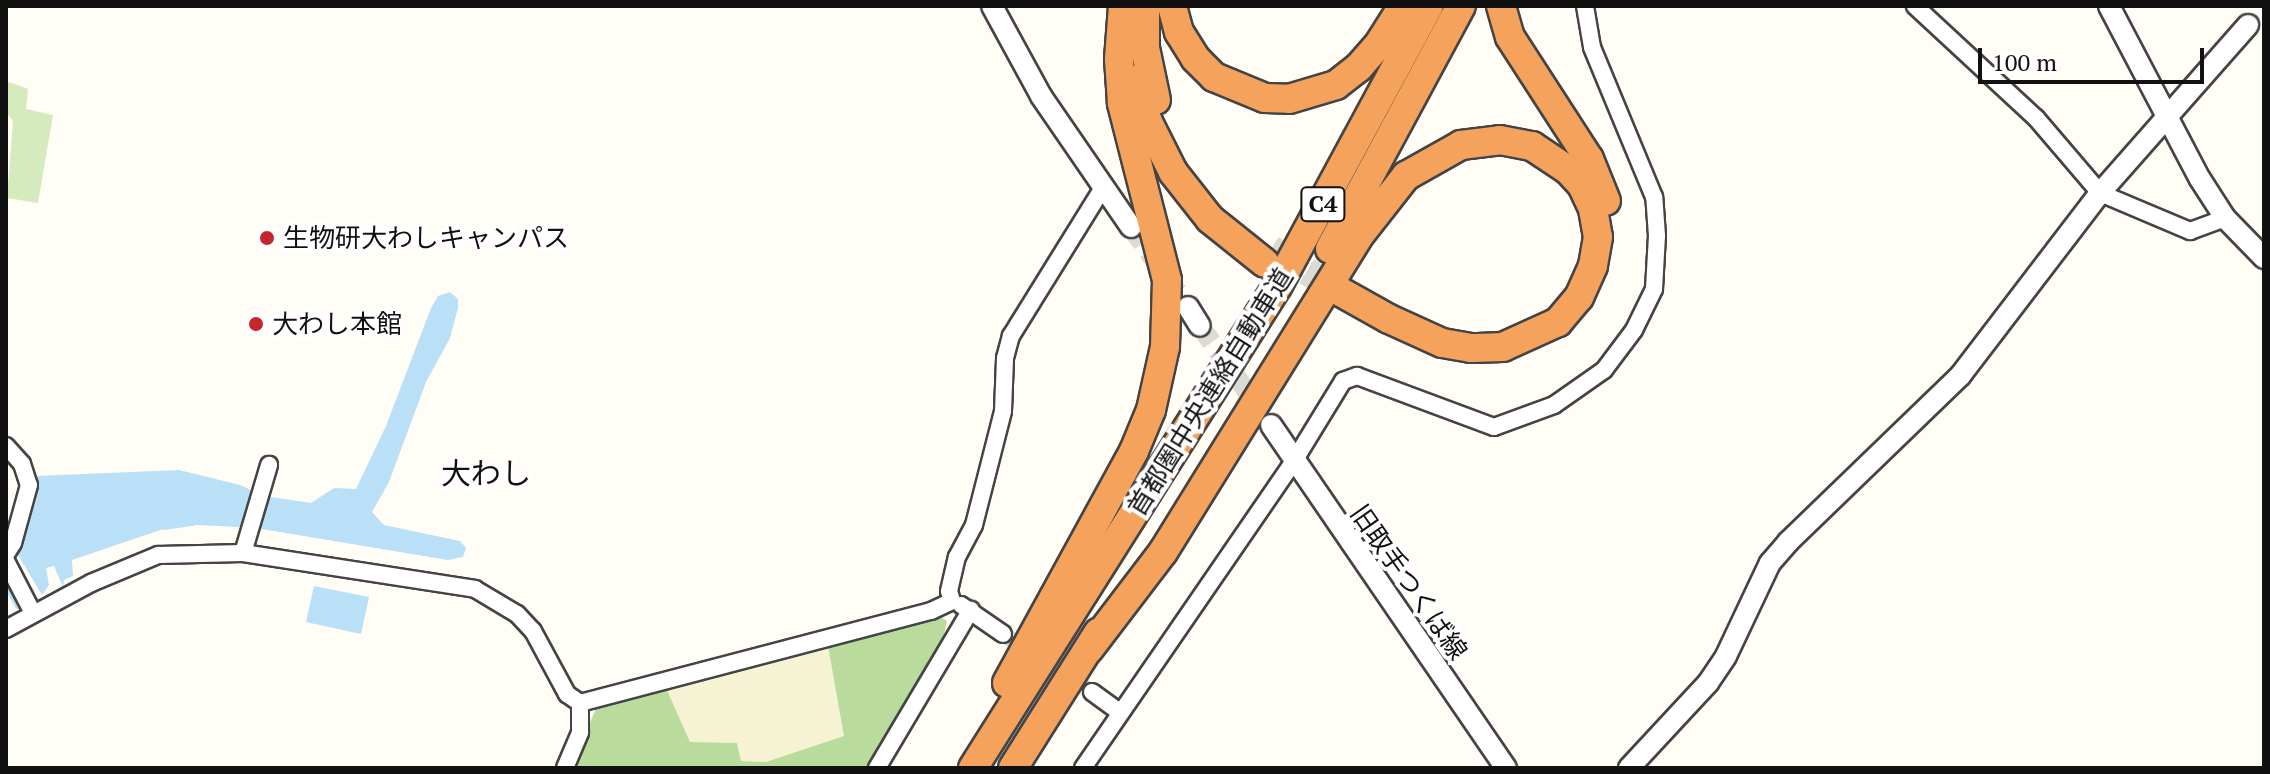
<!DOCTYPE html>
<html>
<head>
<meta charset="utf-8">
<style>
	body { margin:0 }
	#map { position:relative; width:2270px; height:774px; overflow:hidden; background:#fffdf5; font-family:"PT Serif","Noto Sans JP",serif }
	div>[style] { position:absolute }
	.farmland>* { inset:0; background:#f6f3d4 }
	.green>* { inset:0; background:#d5ebbd }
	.forest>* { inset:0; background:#b9dc9c }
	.water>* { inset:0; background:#b9e0f7 }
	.stream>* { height:5px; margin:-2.5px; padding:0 2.5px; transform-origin:2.5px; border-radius:2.5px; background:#b9e0f7 }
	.minor-tunnel>* { height:16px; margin-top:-8px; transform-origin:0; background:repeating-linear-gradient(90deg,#dbdad3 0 16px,transparent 0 24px) }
	.tertiary-tunnel>* { height:20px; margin-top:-10px; transform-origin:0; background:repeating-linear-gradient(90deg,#dbdad3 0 20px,transparent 0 30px) }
	.motorway-tunnel>* { height:28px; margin-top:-14px; transform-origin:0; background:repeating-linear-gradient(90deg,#dbdad3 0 28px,transparent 0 42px) }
	.roads { filter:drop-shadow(2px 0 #444) drop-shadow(-2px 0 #444) drop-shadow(0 2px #444) drop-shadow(0 -2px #444) }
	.minor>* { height:16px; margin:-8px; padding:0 8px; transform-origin:8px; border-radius:8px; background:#fff }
	.tertiary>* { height:20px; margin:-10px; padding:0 10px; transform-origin:10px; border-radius:10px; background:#fff }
	.motorway>* { height:28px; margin:-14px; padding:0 14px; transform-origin:14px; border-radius:14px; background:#f5a25d }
	.dots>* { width:22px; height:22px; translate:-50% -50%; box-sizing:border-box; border:4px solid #fff; border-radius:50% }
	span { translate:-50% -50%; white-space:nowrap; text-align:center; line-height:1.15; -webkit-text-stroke:8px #fff; paint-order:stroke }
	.shield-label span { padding:2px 6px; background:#fff; border:2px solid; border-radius:6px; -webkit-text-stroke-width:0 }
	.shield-label { font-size:24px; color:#111; font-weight:700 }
	.poi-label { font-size:26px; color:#111 }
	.left { translate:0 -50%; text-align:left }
	.street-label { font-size:26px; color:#111 }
	.quarter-label { font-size:30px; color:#111 }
	.frame { position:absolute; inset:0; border:8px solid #111; pointer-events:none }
	.scale { position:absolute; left:1978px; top:48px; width:226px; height:36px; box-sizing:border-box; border:4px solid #111; border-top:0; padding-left:10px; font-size:24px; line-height:28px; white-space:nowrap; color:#111; -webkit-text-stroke:6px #fff; paint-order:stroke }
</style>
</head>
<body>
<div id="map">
	<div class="farmland">
		<div style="clip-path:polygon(828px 646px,845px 736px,766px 762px,741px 761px,737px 743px,690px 742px,666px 688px)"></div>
	</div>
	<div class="green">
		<div style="clip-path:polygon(6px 81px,28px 89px,26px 109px,53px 115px,38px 203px,7px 198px,13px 121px,6px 112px)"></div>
	</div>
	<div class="forest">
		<div style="clip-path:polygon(938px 615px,947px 621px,942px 644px,868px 768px,571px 768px,597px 706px,666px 688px,690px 742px,737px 743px,741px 761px,766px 762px,844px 736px,828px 646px)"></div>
	</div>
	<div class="water">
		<div style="clip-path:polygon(450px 292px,458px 299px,458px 308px,450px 338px,426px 382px,389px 482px,372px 512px,384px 525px,460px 541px,466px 548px,463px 557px,448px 560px,256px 528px,178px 524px,72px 560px,73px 576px,64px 580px,63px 587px,54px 566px,46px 568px,49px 585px,42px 595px,18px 555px,38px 489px,36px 476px,179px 470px,240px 485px,264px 496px,311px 503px,334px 488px,356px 489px,386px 426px,431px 308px,438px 296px)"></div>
		<div style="clip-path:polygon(314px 586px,369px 597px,361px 634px,306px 622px)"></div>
	</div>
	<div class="stream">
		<div style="left:163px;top:527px;width:30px;rotate:-8deg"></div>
		<div style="left:6px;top:586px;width:23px;rotate:61deg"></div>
	</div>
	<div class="minor-tunnel">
		<div style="left:1003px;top:634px;width:106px;rotate:33.1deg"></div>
	</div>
	<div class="tertiary-tunnel">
		<div style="left:1131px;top:227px;width:98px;rotate:54.5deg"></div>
		<div style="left:1200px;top:326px;width:122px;rotate:54.4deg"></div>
	</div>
	<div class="motorway-tunnel">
		<div style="left:1271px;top:249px;width:72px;rotate:31.9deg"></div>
	</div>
	<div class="roads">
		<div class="minor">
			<div style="left:1915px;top:6px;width:165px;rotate:42.8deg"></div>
			<div style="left:2036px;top:118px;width:99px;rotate:49.5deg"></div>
			<div style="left:2100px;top:193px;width:98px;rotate:22.9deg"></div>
			<div style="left:2190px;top:231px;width:37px;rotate:-20deg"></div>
			<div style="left:6px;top:446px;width:24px;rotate:48deg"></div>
			<div style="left:22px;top:464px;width:22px;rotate:72deg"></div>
			<div style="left:29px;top:485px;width:60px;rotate:105.4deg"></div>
			<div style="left:13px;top:543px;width:13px;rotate:122deg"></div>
			<div style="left:243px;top:553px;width:92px;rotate:-73.5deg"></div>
			<div style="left:6px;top:561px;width:59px;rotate:62.6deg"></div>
			<div style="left:952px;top:601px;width:10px;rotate:-107deg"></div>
			<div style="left:949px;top:591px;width:35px;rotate:-77deg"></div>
			<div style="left:957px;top:557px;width:36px;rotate:-62deg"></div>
			<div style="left:974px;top:525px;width:118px;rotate:-75.7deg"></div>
			<div style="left:1003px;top:411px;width:53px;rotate:-87.8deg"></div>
			<div style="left:1005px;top:358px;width:23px;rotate:-75deg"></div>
			<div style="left:1011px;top:336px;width:176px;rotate:-58.2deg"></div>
			<div style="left:961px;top:605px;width:51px;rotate:34.6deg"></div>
			<div style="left:6px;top:629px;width:97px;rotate:-28.4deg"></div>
			<div style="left:91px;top:583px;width:73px;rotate:-22.7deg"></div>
			<div style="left:158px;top:555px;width:85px;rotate:-1.3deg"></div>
			<div style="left:243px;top:553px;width:235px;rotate:8.8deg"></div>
			<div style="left:475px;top:589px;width:49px;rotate:30.8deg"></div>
			<div style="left:517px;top:614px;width:23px;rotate:47deg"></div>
			<div style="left:533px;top:631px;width:72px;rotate:61.6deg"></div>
			<div style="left:567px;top:694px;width:16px;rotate:35deg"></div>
			<div style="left:580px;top:703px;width:363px;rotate:-14.7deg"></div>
			<div style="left:931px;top:611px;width:23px;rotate:-25deg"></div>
			<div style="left:1092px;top:692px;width:34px;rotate:36deg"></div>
			<div style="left:565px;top:768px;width:39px;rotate:-67deg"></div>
			<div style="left:580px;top:732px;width:29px;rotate:-90deg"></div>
			<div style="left:877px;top:768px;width:184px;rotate:-59.3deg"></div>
			<div style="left:1083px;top:768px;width:373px;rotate:-55.5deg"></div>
			<div style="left:1294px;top:461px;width:94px;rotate:-58.5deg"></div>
			<div style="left:1343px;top:381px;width:15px;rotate:-20deg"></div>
			<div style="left:1357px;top:376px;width:146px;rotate:20.4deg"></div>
			<div style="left:1494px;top:427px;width:64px;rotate:-20.1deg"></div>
			<div style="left:1554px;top:405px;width:61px;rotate:-35deg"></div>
			<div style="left:1604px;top:370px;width:50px;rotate:-53.1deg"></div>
			<div style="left:1634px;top:330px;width:46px;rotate:-64deg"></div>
			<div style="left:1654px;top:289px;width:53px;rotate:-86.8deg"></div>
			<div style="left:1657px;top:236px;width:39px;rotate:-94deg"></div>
			<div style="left:1654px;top:197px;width:162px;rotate:-112.5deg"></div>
			<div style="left:1592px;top:47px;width:42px;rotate:-99.7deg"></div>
		</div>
		<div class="tertiary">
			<div style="left:992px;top:6px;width:102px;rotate:61.4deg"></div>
			<div style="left:1041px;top:96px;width:159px;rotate:55.5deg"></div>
			<div style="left:2109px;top:6px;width:195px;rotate:62.3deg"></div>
			<div style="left:2200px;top:179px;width:46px;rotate:57.3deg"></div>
			<div style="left:2225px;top:218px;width:56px;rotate:45.7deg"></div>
			<div style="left:1188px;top:307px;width:22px;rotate:58deg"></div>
			<div style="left:1271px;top:425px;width:416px;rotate:55.6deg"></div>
			<div style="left:1629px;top:768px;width:116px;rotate:-47.1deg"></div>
			<div style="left:1708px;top:683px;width:32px;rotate:-56deg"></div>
			<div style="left:1726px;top:656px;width:103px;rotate:-64.7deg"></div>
			<div style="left:1770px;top:563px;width:28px;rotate:-49deg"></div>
			<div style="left:1788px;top:542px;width:239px;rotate:-44deg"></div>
			<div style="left:1960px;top:376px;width:230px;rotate:-52.6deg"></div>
			<div style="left:2100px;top:193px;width:224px;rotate:-48.6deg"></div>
		</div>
		<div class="motorway">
			<div style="left:1145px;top:6px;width:42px;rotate:90deg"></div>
			<div style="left:1145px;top:48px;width:53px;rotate:78.1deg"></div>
			<div style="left:1172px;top:6px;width:27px;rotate:75deg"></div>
			<div style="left:1179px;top:32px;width:31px;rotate:58deg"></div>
			<div style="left:1195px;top:58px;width:27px;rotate:45deg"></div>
			<div style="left:1214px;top:77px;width:55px;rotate:22.4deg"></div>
			<div style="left:1265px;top:98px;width:24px;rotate:2deg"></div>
			<div style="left:1289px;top:99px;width:49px;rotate:-16.6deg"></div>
			<div style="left:1336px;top:85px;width:29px;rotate:-38deg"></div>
			<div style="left:1359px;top:67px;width:30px;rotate:-49deg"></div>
			<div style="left:1379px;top:44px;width:45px;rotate:-57.7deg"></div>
			<div style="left:1501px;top:6px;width:32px;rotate:74deg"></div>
			<div style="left:1510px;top:37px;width:145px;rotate:57.1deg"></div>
			<div style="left:1589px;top:159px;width:45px;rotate:68deg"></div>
			<div style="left:1135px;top:80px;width:44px;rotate:72.8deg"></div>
			<div style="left:1148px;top:122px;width:56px;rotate:63.4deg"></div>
			<div style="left:1173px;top:172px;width:60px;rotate:51.8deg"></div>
			<div style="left:1210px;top:219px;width:70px;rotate:38.7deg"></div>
			<div style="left:1330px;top:249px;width:276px;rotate:-61.7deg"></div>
			<div style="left:1089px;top:649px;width:122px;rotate:-52.7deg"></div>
			<div style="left:1163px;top:552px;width:370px;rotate:-58.2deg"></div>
			<div style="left:1358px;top:237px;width:78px;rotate:-51.8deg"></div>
			<div style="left:1406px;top:176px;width:63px;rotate:-29.4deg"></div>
			<div style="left:1461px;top:145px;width:39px;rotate:-7deg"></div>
			<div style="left:1500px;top:140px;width:33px;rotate:11deg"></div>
			<div style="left:1532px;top:146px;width:43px;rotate:33.7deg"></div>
			<div style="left:1568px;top:170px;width:21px;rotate:47deg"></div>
			<div style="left:1582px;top:185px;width:26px;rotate:65deg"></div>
			<div style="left:1593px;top:209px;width:28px;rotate:80deg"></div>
			<div style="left:1598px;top:237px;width:29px;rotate:100deg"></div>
			<div style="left:1593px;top:266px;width:34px;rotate:114deg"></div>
			<div style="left:1579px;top:297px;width:33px;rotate:130deg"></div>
			<div style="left:1558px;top:322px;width:60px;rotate:155.6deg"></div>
			<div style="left:1503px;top:347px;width:32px;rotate:178deg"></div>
			<div style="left:1471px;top:348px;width:29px;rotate:-170deg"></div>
			<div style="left:1442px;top:343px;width:58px;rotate:-155.6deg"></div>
			<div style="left:1389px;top:319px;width:65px;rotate:-150.7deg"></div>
			<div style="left:1007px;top:683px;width:264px;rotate:-61.3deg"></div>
			<div style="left:1134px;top:451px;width:44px;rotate:-67.5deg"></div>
			<div style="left:1151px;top:410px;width:65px;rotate:-77.5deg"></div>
			<div style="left:1165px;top:347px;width:67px;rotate:-88.3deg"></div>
			<div style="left:1167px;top:280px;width:183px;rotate:-104.3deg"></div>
			<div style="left:1122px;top:103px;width:44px;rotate:-93.9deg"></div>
			<div style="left:1119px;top:59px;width:53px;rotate:-85.7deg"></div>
			<div style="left:973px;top:768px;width:571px;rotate:-57.73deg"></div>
			<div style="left:1278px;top:285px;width:317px;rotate:-61.6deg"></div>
			<div style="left:1013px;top:768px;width:160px;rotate:-57.8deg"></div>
		</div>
	</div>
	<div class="dots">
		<div style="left:267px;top:238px;background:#c4262e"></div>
		<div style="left:256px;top:324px;background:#c4262e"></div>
	</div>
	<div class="shield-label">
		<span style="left:1323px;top:204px">C4</span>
	</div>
	<div class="poi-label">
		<span class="left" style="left:283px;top:238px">生物研大わしキャンパス</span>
		<span class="left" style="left:272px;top:324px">大わし本館</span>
	</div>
	<div class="street-label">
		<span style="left:1210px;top:392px;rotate:-58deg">首都圏中央連絡自動車道</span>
		<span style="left:1409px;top:582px;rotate:55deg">旧取手つくば線</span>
	</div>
	<div class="quarter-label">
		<span style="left:486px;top:473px">大わし</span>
	</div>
	<div class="frame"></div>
	<div class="scale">100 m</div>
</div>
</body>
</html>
